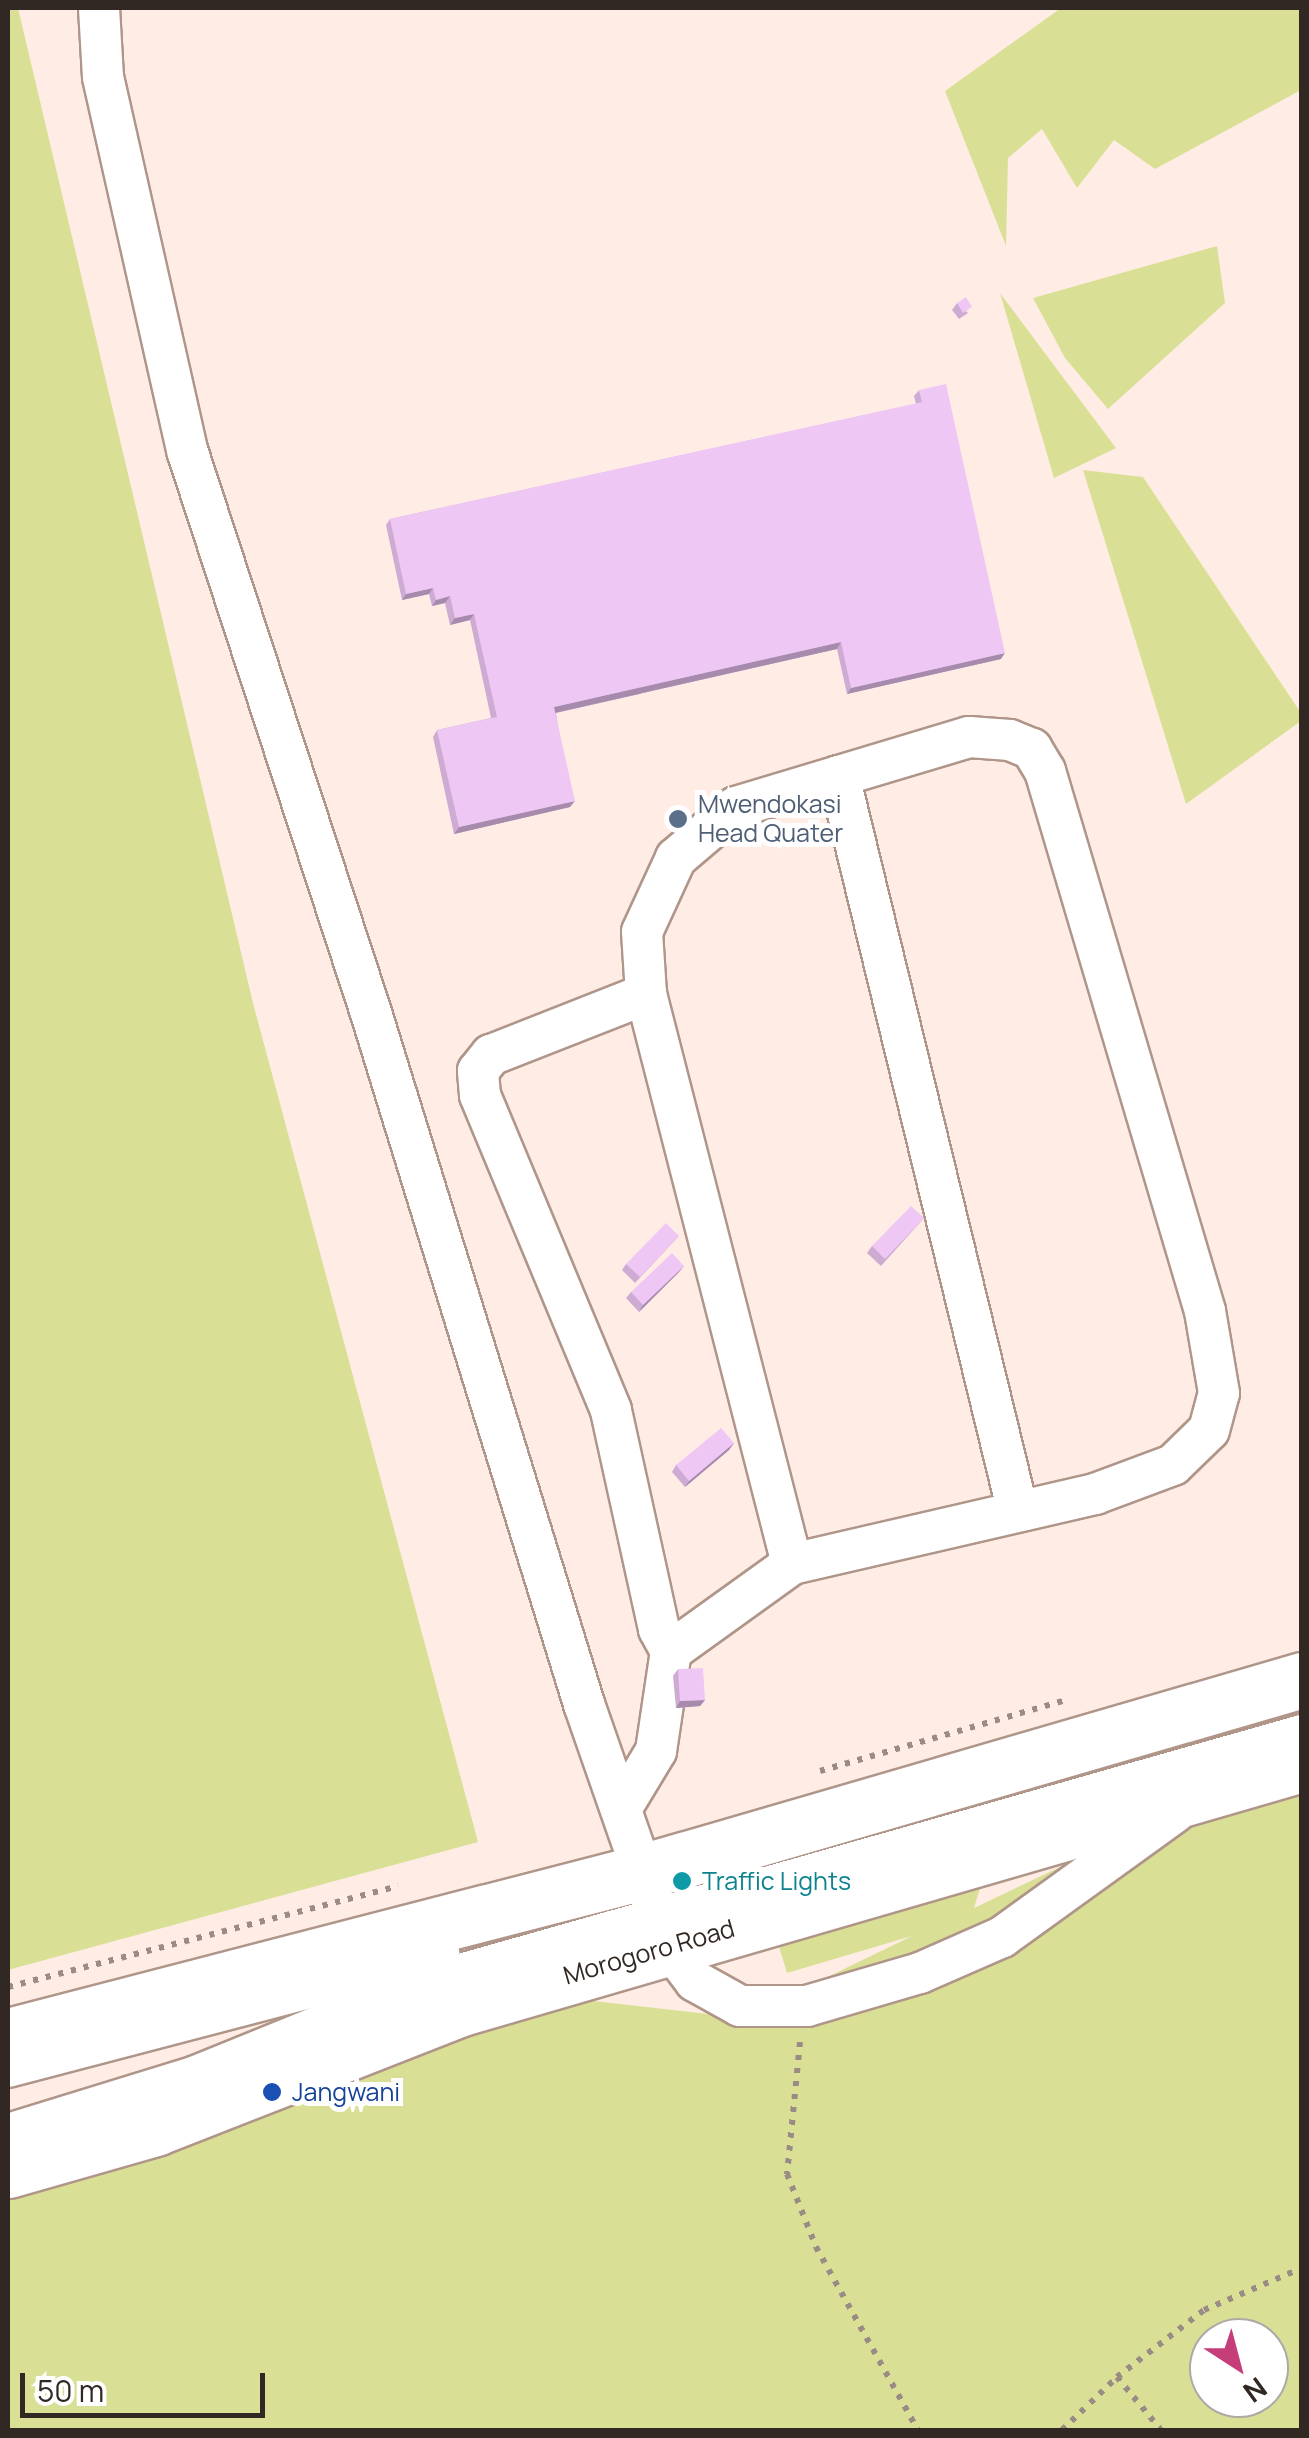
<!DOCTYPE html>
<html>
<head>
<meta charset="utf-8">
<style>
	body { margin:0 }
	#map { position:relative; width:1309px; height:2438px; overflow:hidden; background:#ffede5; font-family:Manrope,sans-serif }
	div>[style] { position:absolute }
	.green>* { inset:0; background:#d9e096 }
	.path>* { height:6px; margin-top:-3px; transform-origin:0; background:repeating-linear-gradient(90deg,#9a8c85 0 5px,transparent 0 13px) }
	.roads { filter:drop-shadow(2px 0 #b09589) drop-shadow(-2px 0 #b09589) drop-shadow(0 2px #b09589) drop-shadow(0 -2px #b09589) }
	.minor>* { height:40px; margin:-20px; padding:0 20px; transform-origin:20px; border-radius:20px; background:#fff }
	.highway>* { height:55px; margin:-27.5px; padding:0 27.5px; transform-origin:27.5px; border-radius:27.5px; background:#fff }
	.wall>* { inset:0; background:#ceabd3 }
	.shaded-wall>* { inset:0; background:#a78bac }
	.building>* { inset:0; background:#efc7f5 }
	.dots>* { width:28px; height:28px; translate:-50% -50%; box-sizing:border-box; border:5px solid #fff; border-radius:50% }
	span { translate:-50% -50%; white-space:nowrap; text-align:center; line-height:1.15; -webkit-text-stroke:10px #fff; paint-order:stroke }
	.service-label { font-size:25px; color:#4e5e75 }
	.left { translate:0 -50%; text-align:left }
	.culture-label { font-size:25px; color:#0d838f }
	.street-label { font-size:25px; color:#322823 }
	.transit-label { font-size:25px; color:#164399 }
	.frame { position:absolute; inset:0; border:10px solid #322823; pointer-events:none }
	.north { position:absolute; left:1189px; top:2318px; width:100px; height:100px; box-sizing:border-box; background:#fff; border:2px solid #ada9a7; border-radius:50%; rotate:144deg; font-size:28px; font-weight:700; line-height:40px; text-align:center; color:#322823 }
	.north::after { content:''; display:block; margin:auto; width:35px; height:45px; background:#c53d79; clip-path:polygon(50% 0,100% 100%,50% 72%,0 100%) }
	.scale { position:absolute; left:20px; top:2373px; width:245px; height:45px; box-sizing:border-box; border:5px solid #322823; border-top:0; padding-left:12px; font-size:30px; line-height:35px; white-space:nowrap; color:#322823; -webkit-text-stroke:8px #fff; paint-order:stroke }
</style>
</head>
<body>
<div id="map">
	<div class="green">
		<div style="clip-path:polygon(8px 8px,18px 8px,253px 1003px,478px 1842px,8px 1970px)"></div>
		<div style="clip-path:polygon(1061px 8px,1301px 8px,1301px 90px,1155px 169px,1114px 140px,1077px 188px,1042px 129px,1008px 158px,1006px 246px,945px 91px)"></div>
		<div style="clip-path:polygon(1217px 246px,1225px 303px,1108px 409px,1065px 358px,1033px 298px)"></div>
		<div style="clip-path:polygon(1000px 293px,1116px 448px,1054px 478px)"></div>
		<div style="clip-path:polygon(1083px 470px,1143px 477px,1301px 713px,1301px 721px,1186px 804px)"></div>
		<div style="clip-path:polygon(evenodd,1301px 1768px,1301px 2430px,8px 2430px,8px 2198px,515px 1992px,743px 2018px,912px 1936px,787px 1973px,773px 1927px,985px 1872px,974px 1908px,1238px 1782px,1301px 1768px,1209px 2338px,1269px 2338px,1269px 2398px,1209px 2398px,1209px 2338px)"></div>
	</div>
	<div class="path">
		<div style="left:820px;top:1771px;width:253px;rotate:-16.1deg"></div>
		<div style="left:8px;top:1987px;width:403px;rotate:-14.5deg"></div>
		<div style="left:800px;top:2042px;width:133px;rotate:95.6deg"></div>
		<div style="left:787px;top:2174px;width:79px;rotate:68.3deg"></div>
		<div style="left:816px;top:2247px;width:210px;rotate:60.9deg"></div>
		<div style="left:1117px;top:2377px;width:69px;rotate:50.3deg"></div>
		<div style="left:1062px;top:2430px;width:76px;rotate:-43.9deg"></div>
		<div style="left:1117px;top:2377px;width:110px;rotate:-37.6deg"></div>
		<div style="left:1204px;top:2310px;width:107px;rotate:-23.2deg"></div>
	</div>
	<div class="roads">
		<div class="minor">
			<div style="left:99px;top:8px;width:69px;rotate:86.7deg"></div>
			<div style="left:103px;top:77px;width:385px;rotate:77.3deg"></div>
			<div style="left:188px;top:453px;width:592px;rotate:71.9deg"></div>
			<div style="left:372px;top:1016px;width:720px;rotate:72.87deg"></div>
			<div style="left:584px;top:1704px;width:255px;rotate:70.8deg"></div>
			<div style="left:668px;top:1945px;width:45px;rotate:53.1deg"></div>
			<div style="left:695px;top:1981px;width:51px;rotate:29.1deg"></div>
			<div style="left:740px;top:2006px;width:67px"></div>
			<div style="left:807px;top:2006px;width:118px;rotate:-16.3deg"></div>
			<div style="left:920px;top:1973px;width:90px;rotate:-23.7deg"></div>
			<div style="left:1002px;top:1937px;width:212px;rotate:-35.8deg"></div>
			<div style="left:839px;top:776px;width:757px;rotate:76.33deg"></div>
			<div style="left:671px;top:1651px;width:149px;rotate:-35.7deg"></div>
			<div style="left:792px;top:1564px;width:311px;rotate:-13deg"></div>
			<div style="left:1095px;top:1494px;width:83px;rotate:-20.4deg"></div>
			<div style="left:1173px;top:1465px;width:50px;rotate:-44.2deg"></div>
			<div style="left:1209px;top:1430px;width:38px;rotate:-75deg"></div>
			<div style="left:1219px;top:1393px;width:83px;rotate:-99.7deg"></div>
			<div style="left:1205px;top:1311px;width:563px;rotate:-106.5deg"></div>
			<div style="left:1045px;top:771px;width:26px;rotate:-121deg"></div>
			<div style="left:1032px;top:749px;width:24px;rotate:-158deg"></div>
			<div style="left:1010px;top:740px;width:41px;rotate:-175.8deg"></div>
			<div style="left:969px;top:737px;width:243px;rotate:163.3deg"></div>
			<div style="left:736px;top:807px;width:79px;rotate:139.6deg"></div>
			<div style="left:676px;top:858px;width:81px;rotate:114.7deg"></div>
			<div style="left:642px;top:932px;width:62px;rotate:86.3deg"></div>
			<div style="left:646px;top:994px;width:588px;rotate:75.63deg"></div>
			<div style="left:621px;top:1809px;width:68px;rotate:-58.9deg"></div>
			<div style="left:656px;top:1751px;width:101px;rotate:-81.5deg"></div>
			<div style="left:671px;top:1651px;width:25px;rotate:-119deg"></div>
			<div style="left:659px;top:1629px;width:224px;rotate:-102.4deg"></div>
			<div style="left:611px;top:1410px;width:341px;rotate:-112.6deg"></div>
			<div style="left:480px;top:1095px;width:24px;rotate:-95deg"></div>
			<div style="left:478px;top:1071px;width:21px;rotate:-51deg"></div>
			<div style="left:491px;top:1055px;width:167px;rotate:-21.5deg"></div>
			<div style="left:8px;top:2067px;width:446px;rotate:-14.7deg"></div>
			<div style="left:8px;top:2134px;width:197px;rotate:-17.1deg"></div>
			<div style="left:196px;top:2076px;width:236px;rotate:-22.1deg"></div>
			<div style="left:415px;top:1987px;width:922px;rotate:-15.86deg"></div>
		</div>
		<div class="highway">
			<div style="left:8px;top:2036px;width:655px;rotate:-14.5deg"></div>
			<div style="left:642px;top:1872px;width:687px;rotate:-16.22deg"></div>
			<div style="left:8px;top:2170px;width:153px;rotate:-15.9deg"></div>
			<div style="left:155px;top:2128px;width:329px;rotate:-21.4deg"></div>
			<div style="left:461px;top:2008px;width:876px;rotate:-16.18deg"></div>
		</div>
	</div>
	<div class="wall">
		<div style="clip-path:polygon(957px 303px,968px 313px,959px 319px,952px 310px)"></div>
		<div style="clip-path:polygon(919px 390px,1001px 659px,847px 694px,837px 649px,556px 713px,570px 807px,454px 834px,433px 737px,437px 730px,491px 718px,470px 620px,450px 625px,445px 603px,432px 606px,429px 594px,402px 600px,386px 525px,390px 519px,916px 404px,914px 396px)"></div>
		<div style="clip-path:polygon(924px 1218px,881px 1266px,867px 1253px,872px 1246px)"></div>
		<div style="clip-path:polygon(679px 1236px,635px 1283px,622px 1270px,626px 1264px)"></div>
		<div style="clip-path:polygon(684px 1266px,679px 1272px,639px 1312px,626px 1298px,631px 1292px)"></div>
		<div style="clip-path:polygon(734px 1443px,729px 1450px,685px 1487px,672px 1472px,676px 1465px)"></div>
		<div style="clip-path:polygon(678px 1669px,705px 1700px,700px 1706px,676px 1708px,673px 1676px)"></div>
	</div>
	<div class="shaded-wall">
		<div style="clip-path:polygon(433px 588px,429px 594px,402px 600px,406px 594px)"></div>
		<div style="clip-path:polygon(450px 596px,445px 603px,432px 606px,436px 600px)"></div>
		<div style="clip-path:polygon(474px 614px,470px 620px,450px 625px,455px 618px)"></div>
		<div style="clip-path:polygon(841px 642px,837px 649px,550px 714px,554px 707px)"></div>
		<div style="clip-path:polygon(1005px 653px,1001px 659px,847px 694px,851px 688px)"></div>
		<div style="clip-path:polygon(575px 801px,570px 807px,454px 834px,459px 827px)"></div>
		<div style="clip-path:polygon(684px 1266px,679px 1272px,639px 1312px,643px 1305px)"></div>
		<div style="clip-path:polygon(734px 1443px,729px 1450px,685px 1487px,689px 1481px)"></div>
		<div style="clip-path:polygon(705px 1700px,700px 1706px,676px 1708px,680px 1701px)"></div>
	</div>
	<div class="building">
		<div style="clip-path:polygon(966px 297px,972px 307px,963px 313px,957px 303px)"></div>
		<div style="clip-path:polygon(946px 384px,1005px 653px,851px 688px,841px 642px,554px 707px,575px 801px,459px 827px,437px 730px,497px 717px,474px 614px,455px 618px,450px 596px,436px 600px,433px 588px,406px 594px,390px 519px,922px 402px,919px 390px)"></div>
		<div style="clip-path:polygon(911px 1206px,924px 1218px,885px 1259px,872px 1246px)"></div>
		<div style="clip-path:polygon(666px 1223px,679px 1236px,640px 1277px,626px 1264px)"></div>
		<div style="clip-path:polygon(672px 1253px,684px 1266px,643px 1305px,631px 1292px)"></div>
		<div style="clip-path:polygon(721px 1428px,734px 1443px,689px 1481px,676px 1465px)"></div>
		<div style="clip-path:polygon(703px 1668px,705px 1700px,680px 1701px,678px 1669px)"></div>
	</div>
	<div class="dots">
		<div style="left:678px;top:819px;background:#5c6f8a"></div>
		<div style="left:682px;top:1881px;background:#0f9aa8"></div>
		<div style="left:272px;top:2092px;background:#1a4fb4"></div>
	</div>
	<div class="service-label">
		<span class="left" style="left:698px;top:819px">Mwendokasi<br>Head Quater</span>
	</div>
	<div class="culture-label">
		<span class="left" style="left:702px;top:1881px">Traffic Lights</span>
	</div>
	<div class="street-label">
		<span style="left:649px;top:1952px;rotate:-16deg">Morogoro Road</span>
	</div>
	<div class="transit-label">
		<span class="left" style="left:292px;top:2092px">Jangwani</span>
	</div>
	<div class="frame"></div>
	<div class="north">N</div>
	<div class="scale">50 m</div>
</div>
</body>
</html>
